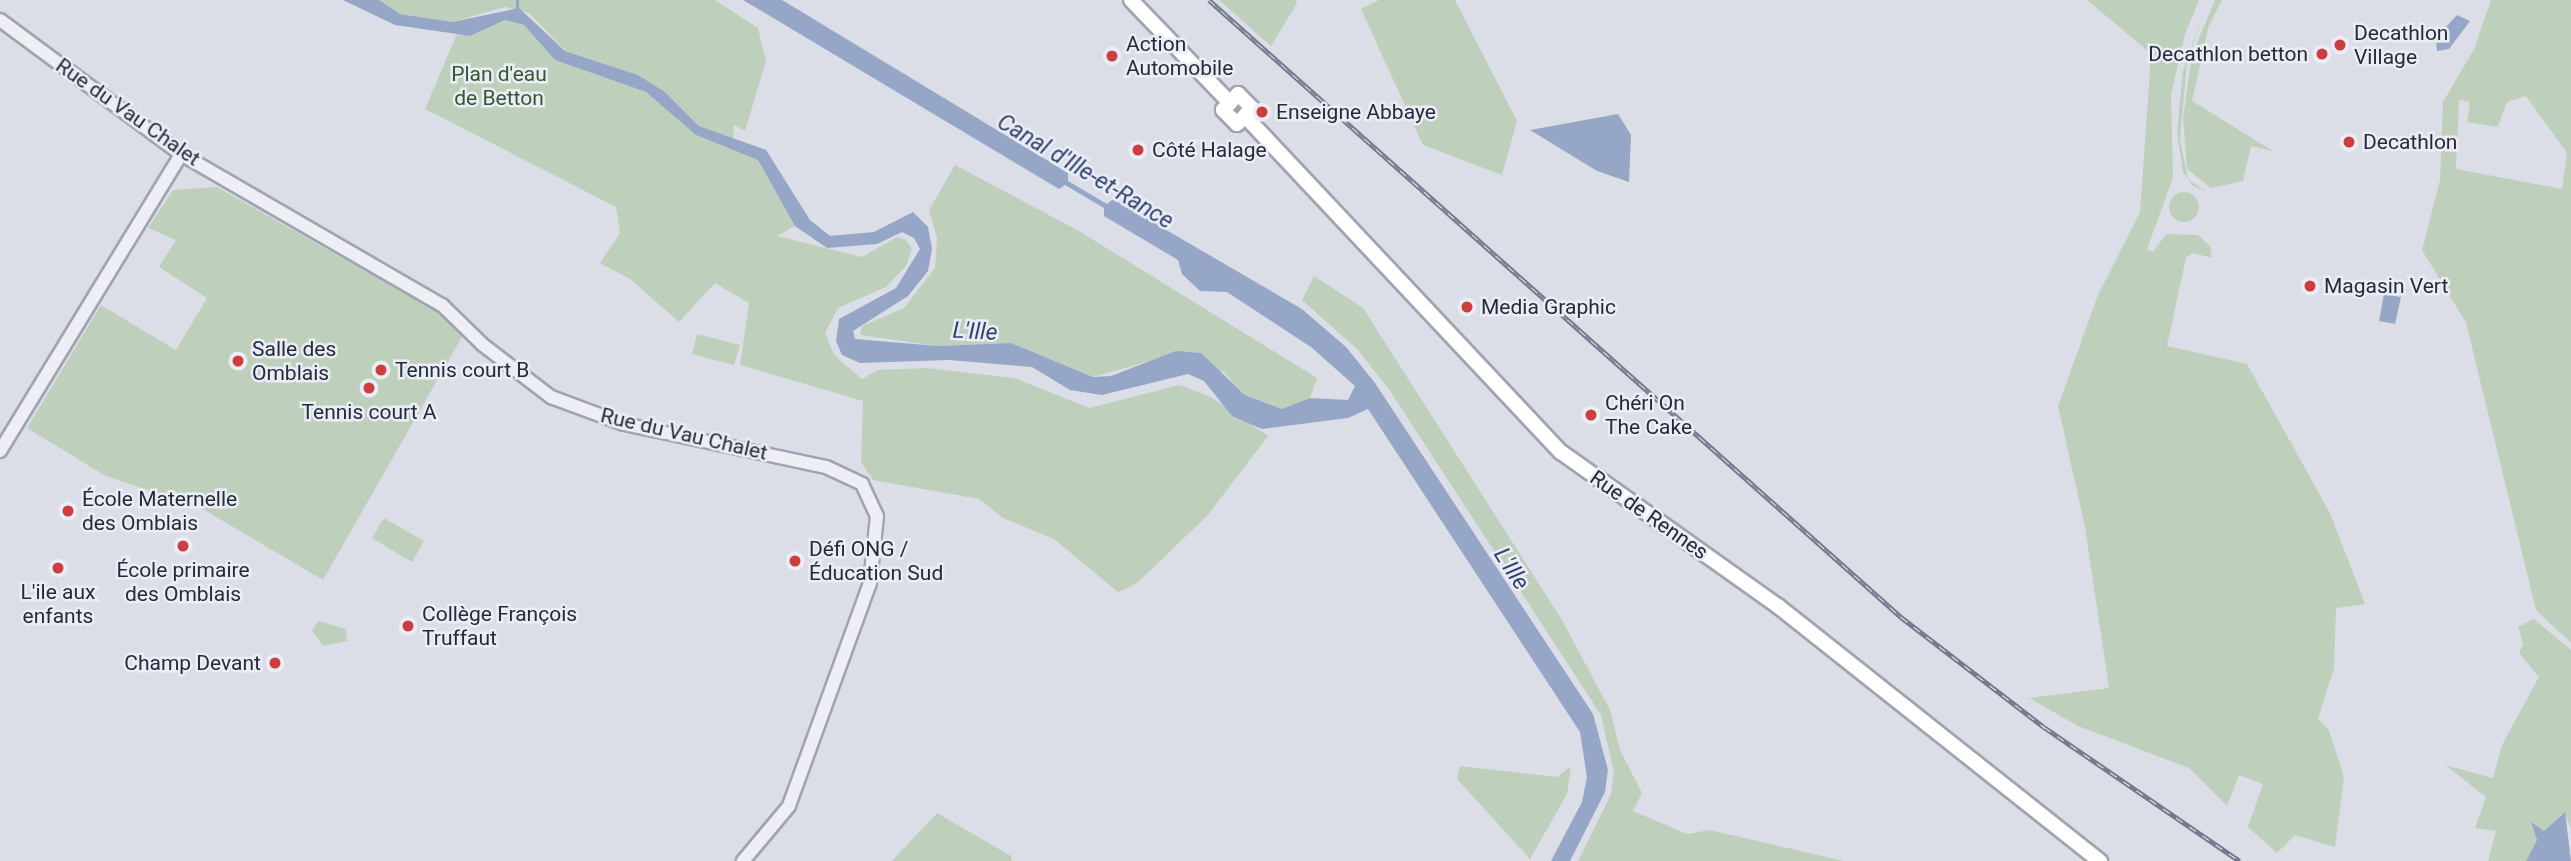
<!DOCTYPE html>
<html>
<head>
<meta charset="utf-8">
<style>
	body { margin:0 }
	#map { position:relative; width:2571px; height:861px; overflow:hidden; background:#dbdee6; font-family:Roboto,sans-serif }
	div>[style] { position:absolute }
	.green>* { inset:0; background:#bed0bc }
	.round { border-radius:50% }
	.water>* { inset:0; background:#96a6c7 }
	.stream>* { height:2.5px; margin:-1.25px; padding:0 1.25px; transform-origin:1.25px; border-radius:1.25px; background:#96a6c7 }
	.roads { filter:drop-shadow(2px 0 #a1a4b0) drop-shadow(-2px 0 #a1a4b0) drop-shadow(0 2px #a1a4b0) drop-shadow(0 -2px #a1a4b0) }
	.tertiary>* { height:12px; margin:-6px; padding:0 6px; transform-origin:6px; border-radius:6px; background:#eeeff4 }
	.secondary>* { height:14px; margin:-7px; padding:0 7px; transform-origin:7px; border-radius:7px; background:#fff }
	.rail>* { height:5px; margin-top:-2.5px; transform-origin:0; background:repeating-linear-gradient(90deg,#ebedf4 0 8px,#757b8f 0 16px); box-sizing:border-box; border-block:2px solid #757b8f }
	.dots>* { width:19px; height:19px; translate:-50% -50%; box-sizing:border-box; border:4px solid #ebedf4; border-radius:50% }
	span { translate:-50% -50%; white-space:nowrap; text-align:center; line-height:1.15; -webkit-text-stroke:5px #ebedf4; paint-order:stroke }
	.poi-label { font-size:21px; color:#252a3c }
	.left { translate:0 -50%; text-align:left }
	.right { translate:-100% -50%; text-align:right }
	.park-label { font-size:21px; color:#345733 }
	.street-label { font-size:21px; color:#252a3c }
	.water-label { font-size:23px; color:#30436f; font-style:italic }
</style>
</head>
<body>
<div id="map">
	<div class="green">
		<div style="clip-path:polygon(379px 0,715px 0,758px 28px,766px 61px,745px 131px,734px 125px,733px 140px,699px 126px,665px 92px,638px 75px,566px 51px,529px 13px,505px 7px,452px 22px,400px 14px)"></div>
		<div style="clip-path:polygon(1219px 0,1296px 0,1297px 3px,1271px 46px)"></div>
		<div style="clip-path:polygon(1379px 0,1455px 0,1517px 121px,1502px 175px,1423px 145px,1361px 9px)"></div>
		<div style="clip-path:polygon(2087px 0,2199px 0,2185px 34px,2171px 95px,2173px 178px,2147px 249px,2153px 252px,2166px 234px,2198px 235px,2210px 246px,2212px 258px,2193px 253px,2186px 258px,2167px 346px,2247px 364px,2330px 513px,2365px 604px,2336px 608px,2334px 668px,2318px 719px,2329px 730px,2344px 777px,2335px 847px,2295px 835px,2277px 853px,2248px 827px,2263px 784px,2239px 775px,2227px 806px,2189px 768px,2078px 726px,2029px 698px,2109px 688px,2085px 527px,2058px 406px,2098px 295px,2140px 212px,2150px 71px,2149px 52px)"></div>
		<div style="clip-path:polygon(2208px 0,2187px 62px,2180px 140px,2188px 179px,2207px 193px,2192px 185px,2183px 172px,2177px 131px,2183px 71px)"></div>
		<div style="clip-path:polygon(2215px 0,2222px 0,2209px 25px,2192px 101px,2273px 151px,2251px 146px,2243px 181px,2211px 188px,2187px 169px,2183px 118px,2192px 55px)"></div>
		<div style="clip-path:polygon(evenodd,2491px 0,2571px 0,2571px 643px,2536px 610px,2466px 323px,2422px 250px,2440px 180px,2443px 102px,2474px 49px,2491px 0,2526px 96px,2567px 153px,2562px 189px,2456px 169px,2459px 100px,2470px 102px,2467px 122px,2498px 127px,2507px 102px,2526px 96px)"></div>
		<div style="clip-path:polygon(505px 20px,524px 25px,555px 60px,646px 92px,696px 135px,758px 160px,795px 226px,777px 236px,862px 257px,897px 237px,906px 240px,912px 249px,906px 266px,886px 287px,838px 308px,825px 333px,834px 355px,862px 379px,878px 370px,926px 368px,1014px 378px,1089px 408px,1179px 385px,1209px 396px,1268px 436px,1207px 516px,1136px 584px,1118px 592px,1054px 539px,1003px 518px,979px 499px,873px 480px,861px 462px,863px 401px,740px 365px,749px 303px,715px 283px,679px 322px,630px 279px,600px 263px,620px 233px,616px 207px,425px 109px,457px 34px,470px 36px)"></div>
		<div style="clip-path:polygon(955px 165px,1079px 231px,1317px 378px,1310px 398px,1282px 409px,1245px 395px,1224px 372px,1164px 357px,1093px 377px,1011px 343px,938px 346px,860px 335px,862px 326px,904px 308px,935px 268px,937px 238px,929px 210px)"></div>
		<div style="clip-path:polygon(217px 187px,434px 310px,463px 335px,323px 580px,201px 508px,106px 476px,27px 428px,101px 305px,176px 350px,207px 298px,159px 267px,176px 240px,148px 228px,173px 190px)"></div>
		<div class="round" style="left:2169px;top:192px;width:30px;height:30px"></div>
		<div style="clip-path:polygon(1314px 276px,1363px 308px,1562px 620px,1610px 710px,1620px 750px,1642px 793px,1633px 811px,1687px 834px,1710px 830px,1844px 861px,1578px 861px,1611px 794px,1614px 772px,1601px 715px,1388px 388px,1358px 350px,1302px 300px)"></div>
		<div style="clip-path:polygon(697px 334px,740px 345px,734px 365px,692px 354px)"></div>
		<div style="clip-path:polygon(384px 518px,424px 541px,412px 562px,372px 538px)"></div>
		<div style="clip-path:polygon(2534px 619px,2571px 650px,2571px 829px,2564px 812px,2544px 831px,2531px 822px,2537px 840px,2526px 861px,2488px 861px,2496px 831px,2475px 828px,2486px 797px,2445px 765px,2493px 778px,2502px 745px,2539px 677px,2519px 653px,2523px 644px,2518px 627px)"></div>
		<div style="clip-path:polygon(319px 621px,346px 629px,347px 641px,323px 646px,312px 630px)"></div>
		<div style="clip-path:polygon(1460px 766px,1557px 777px,1571px 766px,1567px 794px,1530px 859px,1457px 779px)"></div>
		<div style="clip-path:polygon(937px 813px,1011px 856px,1012px 861px,892px 861px)"></div>
	</div>
	<div class="water">
		<div style="clip-path:polygon(343px 0,379px 0,400px 14px,452px 22px,519px 8px,565px 51px,638px 75px,665px 92px,699px 126px,766px 150px,810px 220px,830px 236px,874px 232px,913px 212px,928px 227px,932px 249px,928px 271px,908px 296px,853px 331px,855px 339px,938px 346px,1011px 343px,1093px 377px,1111px 376px,1176px 351px,1201px 353px,1245px 395px,1282px 409px,1310px 398px,1348px 400px,1355px 386px,1311px 347px,1227px 292px,1200px 291px,1182px 274px,1178px 260px,1104px 216px,1104px 208px,1065px 185px,1059px 189px,743px 0,782px 0,1068px 173px,1068px 181px,1107px 204px,1113px 199px,1302px 309px,1346px 347px,1375px 383px,1593px 714px,1608px 770px,1605px 792px,1570px 861px,1551px 861px,1582px 802px,1587px 777px,1580px 732px,1368px 409px,1348px 418px,1262px 429px,1232px 416px,1204px 381px,1188px 374px,1102px 395px,1070px 390px,1032px 367px,949px 360px,860px 363px,842px 355px,836px 341px,839px 319px,896px 288px,920px 249px,914px 238px,902px 232px,877px 244px,827px 248px,795px 226px,758px 160px,696px 135px,646px 92px,555px 60px,524px 25px,505px 20px,470px 36px,457px 34px,395px 25px)"></div>
		<div style="clip-path:polygon(2457px 15px,2470px 21px,2449px 49px,2437px 51px,2436px 38px)"></div>
		<div style="clip-path:polygon(1618px 114px,1631px 135px,1629px 182px,1597px 171px,1530px 130px)"></div>
		<div style="clip-path:polygon(2384px 294px,2401px 297px,2395px 324px,2379px 321px)"></div>
		<div style="clip-path:polygon(2565px 812px,2571px 861px,2526px 861px,2537px 840px,2531px 822px,2544px 831px)"></div>
	</div>
	<div class="stream">
		<div style="left:517px;top:11px;width:11px;rotate:-90deg"></div>
	</div>
	<div class="roads">
		<div class="tertiary">
			<div style="left:0;top:20px;width:225px;rotate:36.5deg"></div>
			<div style="left:181px;top:154px;width:302px;rotate:30.1deg"></div>
			<div style="left:442px;top:305px;width:57px;rotate:44.3deg"></div>
			<div style="left:483px;top:345px;width:86px;rotate:37.4deg"></div>
			<div style="left:551px;top:397px;width:78px;rotate:20.3deg"></div>
			<div style="left:624px;top:424px;width:207px;rotate:12deg"></div>
			<div style="left:826px;top:467px;width:40px;rotate:25deg"></div>
			<div style="left:862px;top:484px;width:35px;rotate:65deg"></div>
			<div style="left:877px;top:516px;width:67px;rotate:96deg"></div>
			<div style="left:870px;top:583px;width:237px;rotate:110deg"></div>
			<div style="left:789px;top:806px;width:72px;rotate:129.9deg"></div>
			<div style="left:0;top:451px;width:348px;rotate:-58.6deg"></div>
		</div>
		<div class="secondary">
			<div style="left:1131px;top:0;width:143px;rotate:46.1deg"></div>
			<div style="left:1238px;top:94px;width:20px;rotate:45deg"></div>
			<div style="left:1252px;top:108px;width:22px;rotate:133deg"></div>
			<div style="left:1237px;top:124px;width:20px;rotate:-135deg"></div>
			<div style="left:1223px;top:110px;width:22px;rotate:-47deg"></div>
			<div style="left:1245px;top:116px;width:461px;rotate:46.8deg"></div>
			<div style="left:1561px;top:452px;width:266px;rotate:35.4deg"></div>
			<div style="left:1778px;top:606px;width:411px;rotate:38.4deg"></div>
		</div>
	</div>
	<div class="rail">
		<div style="left:1209px;top:0;width:927px;rotate:41.72deg"></div>
		<div style="left:1901px;top:617px;width:180px;rotate:37.6deg"></div>
		<div style="left:2044px;top:727px;width:237px;rotate:34.4deg"></div>
	</div>
	<div class="dots">
		<div style="left:2340px;top:45px;background:#cd3e3e"></div>
		<div style="left:2322px;top:54px;background:#cd3e3e"></div>
		<div style="left:1112px;top:56px;background:#cd3e3e"></div>
		<div style="left:1262px;top:112px;background:#cd3e3e"></div>
		<div style="left:2349px;top:142px;background:#cd3e3e"></div>
		<div style="left:1138px;top:150px;background:#cd3e3e"></div>
		<div style="left:2310px;top:286px;background:#cd3e3e"></div>
		<div style="left:1467px;top:307px;background:#cd3e3e"></div>
		<div style="left:238px;top:361px;background:#cd3e3e"></div>
		<div style="left:381px;top:370px;background:#cd3e3e"></div>
		<div style="left:369px;top:388px;background:#cd3e3e"></div>
		<div style="left:1591px;top:415px;background:#cd3e3e"></div>
		<div style="left:68px;top:511px;background:#cd3e3e"></div>
		<div style="left:183px;top:546px;background:#cd3e3e"></div>
		<div style="left:795px;top:561px;background:#cd3e3e"></div>
		<div style="left:58px;top:568px;background:#cd3e3e"></div>
		<div style="left:408px;top:626px;background:#cd3e3e"></div>
		<div style="left:275px;top:663px;background:#cd3e3e"></div>
	</div>
	<div class="poi-label">
		<span class="left" style="left:2354px;top:45px">Decathlon<br>Village</span>
		<span class="left" style="left:1126px;top:56px">Action<br>Automobile</span>
		<span class="right" style="left:2308px;top:54px">Decathlon betton</span>
		<span class="left" style="left:1276px;top:112px">Enseigne Abbaye</span>
		<span class="left" style="left:2363px;top:142px">Decathlon</span>
		<span class="left" style="left:1152px;top:150px">Côté Halage</span>
		<span class="left" style="left:2324px;top:286px">Magasin Vert</span>
		<span class="left" style="left:1481px;top:307px">Media Graphic</span>
		<span class="left" style="left:252px;top:361px">Salle des<br>Omblais</span>
		<span class="left" style="left:395px;top:370px">Tennis court B</span>
		<span class="left" style="left:1605px;top:415px">Chéri On<br>The Cake</span>
		<span style="left:369px;top:412px">Tennis court A</span>
		<span class="left" style="left:82px;top:511px">École Maternelle<br>des Omblais</span>
		<span class="left" style="left:809px;top:561px">Défi ONG /<br>Éducation Sud</span>
		<span style="left:183px;top:582px">École primaire<br>des Omblais</span>
		<span style="left:58px;top:604px">L'ile aux<br>enfants</span>
		<span class="left" style="left:422px;top:626px">Collège François<br>Truffaut</span>
		<span class="right" style="left:261px;top:663px">Champ Devant</span>
	</div>
	<div class="park-label">
		<span style="left:499px;top:86px">Plan d'eau<br>de Betton</span>
	</div>
	<div class="street-label">
		<span style="left:128px;top:112px;rotate:35deg">Rue du Vau Chalet</span>
		<span style="left:684px;top:434px;rotate:13deg">Rue du Vau Chalet</span>
		<span style="left:1649px;top:515px;rotate:35deg">Rue de Rennes</span>
	</div>
	<div class="water-label">
		<span style="left:1085px;top:172px;rotate:31deg">Canal d'Ille-et-Rance</span>
		<span style="left:975px;top:332px;rotate:3deg">L'Ille</span>
		<span style="left:1511px;top:569px;rotate:57deg">L'Ille</span>
	</div>
</div>
</body>
</html>
